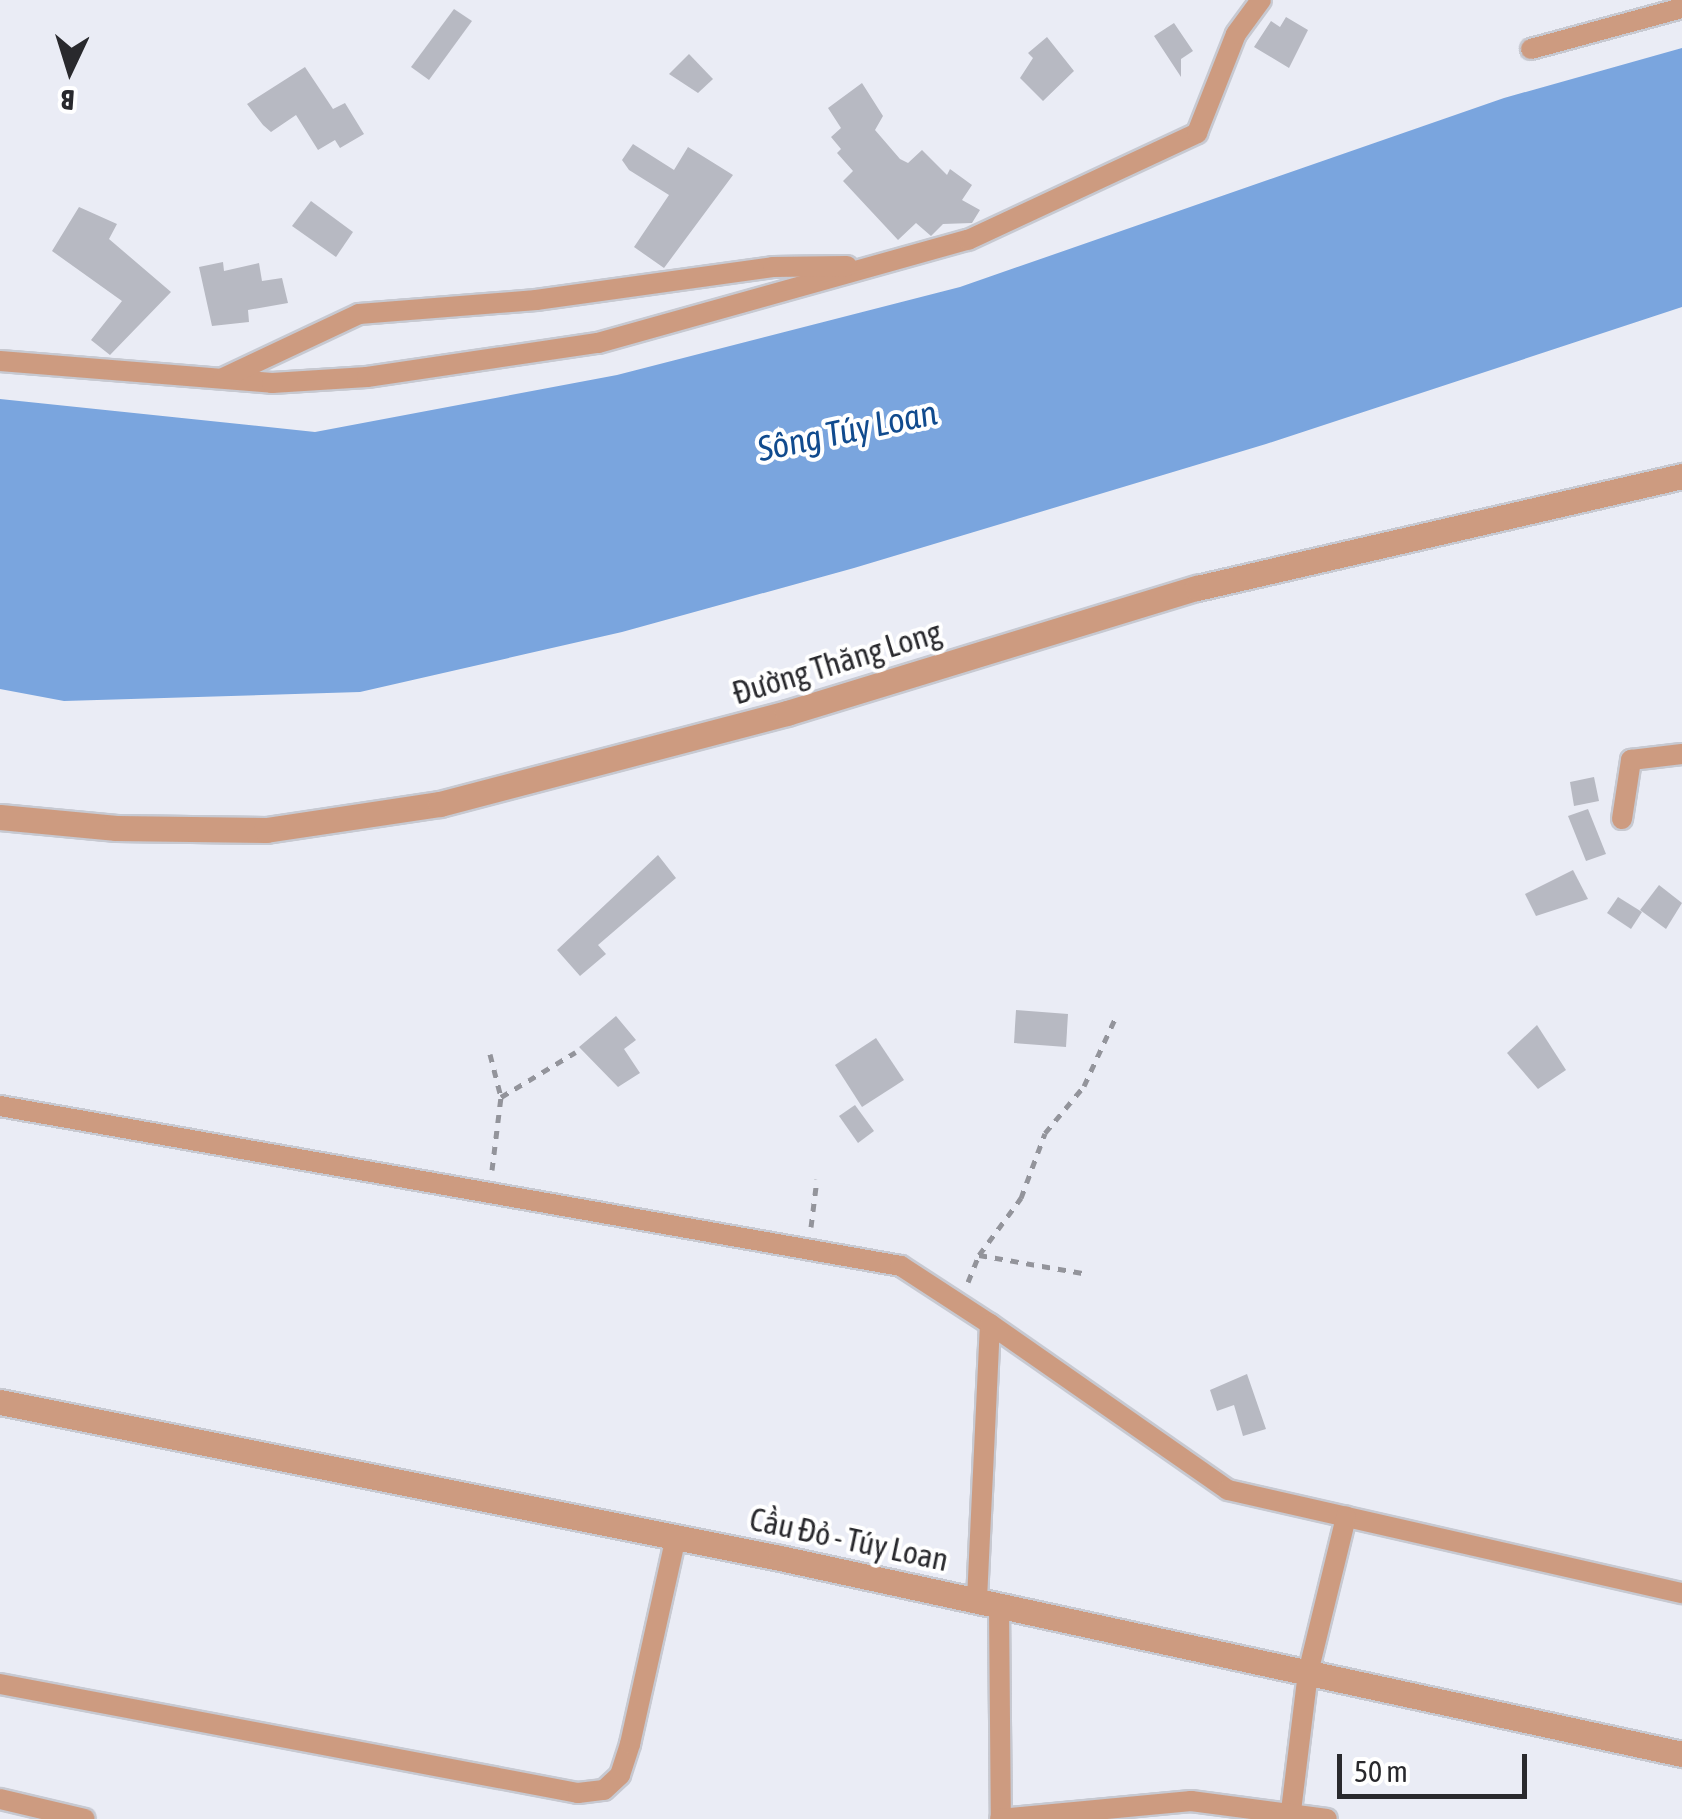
<!DOCTYPE html>
<html>
<head>
<meta charset="utf-8">
<style>
	body { margin:0 }
	#map { position:relative; width:1682px; height:1819px; overflow:hidden; background:#eaecf5; font-family:"Asap Condensed",sans-serif }
	div>[style] { position:absolute }
	.water>* { inset:0; background:#7aa5de }
	.building>* { inset:0; background:#b7b9c2 }
	.path>* { height:5px; margin-top:-2.5px; transform-origin:0; background:repeating-linear-gradient(90deg,#93949b 0 8px,transparent 0 16px) }
	.roads { filter:drop-shadow(2px 0 #c7c9d1) drop-shadow(-2px 0 #c7c9d1) drop-shadow(0 2px #c7c9d1) drop-shadow(0 -2px #c7c9d1) }
	.minor>* { height:20px; margin:-10px; padding:0 10px; transform-origin:10px; border-radius:10px; background:#cd9b80 }
	.tertiary>* { height:25px; margin:-12.5px; padding:0 12.5px; transform-origin:12.5px; border-radius:12.5px; background:#cd9b80 }
	span { translate:-50% -50%; white-space:nowrap; text-align:center; line-height:1.15; -webkit-text-stroke:8px #fff; paint-order:stroke }
	.street-label { font-size:32px; color:#29292d }
	.water-label { font-size:35px; color:#114b8e; font-style:italic }
	.north { position:absolute; left:20px; top:20px; width:100px; height:100px; -webkit-text-stroke:8px #fff; paint-order:stroke; rotate:184deg; font-size:28px; font-weight:700; line-height:40px; text-align:center; color:#29292d }
	.north::after { content:''; display:block; margin:auto; width:35px; height:45px; background:#29292d; clip-path:polygon(50% 0,100% 100%,50% 72%,0 100%) }
	.scale { position:absolute; left:1337px; top:1754px; width:190px; height:45px; box-sizing:border-box; border:5px solid #29292d; border-top:0; padding-left:12px; font-size:30px; line-height:35px; white-space:nowrap; color:#29292d; -webkit-text-stroke:8px #fff; paint-order:stroke }
</style>
</head>
<body>
<div id="map">
	<div class="water">
		<div style="clip-path:polygon(1682px 48px,1682px 307px,1266px 444px,854px 568px,622px 632px,360px 692px,64px 701px,0 689px,0 399px,315px 432px,617px 375px,960px 287px,1504px 98px)"></div>
	</div>
	<div class="building">
		<div style="clip-path:polygon(454px 9px,472px 21px,429px 80px,411px 67px)"></div>
		<div style="clip-path:polygon(1286px 17px,1308px 30px,1289px 68px,1254px 47px,1271px 21px,1280px 27px)"></div>
		<div style="clip-path:polygon(1174px 23px,1193px 51px,1181px 59px,1181px 77px,1154px 36px)"></div>
		<div style="clip-path:polygon(1047px 37px,1074px 71px,1043px 101px,1020px 78px,1033px 58px,1028px 53px)"></div>
		<div style="clip-path:polygon(689px 54px,713px 79px,698px 93px,669px 74px)"></div>
		<div style="clip-path:polygon(305px 67px,333px 109px,345px 103px,364px 134px,340px 148px,335px 140px,318px 150px,296px 115px,271px 132px,263px 125px,247px 104px)"></div>
		<div style="clip-path:polygon(862px 83px,883px 116px,875px 130px,900px 159px,908px 163px,922px 150px,947px 175px,950px 169px,972px 185px,962px 200px,980px 210px,972px 223px,943px 224px,931px 236px,916px 223px,898px 240px,843px 181px,853px 171px,837px 153px,841px 149px,831px 137px,841px 128px,828px 108px)"></div>
		<div style="clip-path:polygon(633px 144px,674px 170px,688px 147px,733px 175px,664px 268px,634px 247px,669px 195px,629px 170px,622px 160px)"></div>
		<div style="clip-path:polygon(311px 201px,353px 232px,336px 257px,292px 226px)"></div>
		<div style="clip-path:polygon(79px 207px,117px 224px,109px 239px,171px 292px,110px 355px,91px 340px,122px 301px,52px 251px)"></div>
		<div style="clip-path:polygon(223px 262px,224px 271px,259px 263px,262px 281px,282px 278px,288px 303px,248px 310px,249px 322px,212px 326px,199px 267px)"></div>
		<div style="clip-path:polygon(1594px 777px,1599px 801px,1574px 806px,1570px 782px)"></div>
		<div style="clip-path:polygon(1588px 809px,1606px 854px,1586px 861px,1568px 816px)"></div>
		<div style="clip-path:polygon(658px 855px,676px 878px,598px 945px,606px 954px,580px 976px,557px 950px)"></div>
		<div style="clip-path:polygon(1573px 870px,1588px 899px,1536px 916px,1525px 894px)"></div>
		<div style="clip-path:polygon(1659px 885px,1682px 903px,1666px 929px,1640px 910px)"></div>
		<div style="clip-path:polygon(1618px 897px,1642px 912px,1631px 929px,1607px 913px)"></div>
		<div style="clip-path:polygon(1016px 1010px,1068px 1014px,1066px 1047px,1014px 1043px)"></div>
		<div style="clip-path:polygon(616px 1016px,636px 1040px,624px 1049px,640px 1073px,618px 1087px,579px 1047px)"></div>
		<div style="clip-path:polygon(1537px 1025px,1566px 1070px,1538px 1089px,1507px 1053px)"></div>
		<div style="clip-path:polygon(876px 1038px,904px 1080px,862px 1107px,835px 1065px)"></div>
		<div style="clip-path:polygon(855px 1105px,874px 1131px,858px 1143px,839px 1116px)"></div>
		<div style="clip-path:polygon(1247px 1374px,1266px 1429px,1243px 1436px,1234px 1405px,1217px 1411px,1210px 1390px)"></div>
	</div>
	<div class="path">
		<div style="left:490px;top:1054px;width:44px;rotate:75.7deg"></div>
		<div style="left:492px;top:1170px;width:74px;rotate:-83deg"></div>
		<div style="left:501px;top:1097px;width:87px;rotate:-31deg"></div>
		<div style="left:811px;top:1227px;width:48px;rotate:-82.9deg"></div>
		<div style="left:979px;top:1255px;width:71px;rotate:-53.6deg"></div>
		<div style="left:1021px;top:1198px;width:69px;rotate:-69.7deg"></div>
		<div style="left:1045px;top:1133px;width:61px;rotate:-50.3deg"></div>
		<div style="left:1084px;top:1086px;width:74px;rotate:-65.2deg"></div>
		<div style="left:968px;top:1282px;width:29px;rotate:-68deg"></div>
		<div style="left:979px;top:1255px;width:105px;rotate:9.9deg"></div>
	</div>
	<div class="roads">
		<div class="minor">
			<div style="left:1531px;top:49px;width:156px;rotate:-15.2deg"></div>
			<div style="left:0;top:361px;width:273px;rotate:4.6deg"></div>
			<div style="left:272px;top:383px;width:95px;rotate:-3.6deg"></div>
			<div style="left:367px;top:377px;width:233px;rotate:-8.4deg"></div>
			<div style="left:598px;top:343px;width:384px;rotate:-15.6deg"></div>
			<div style="left:968px;top:240px;width:253px;rotate:-25deg"></div>
			<div style="left:1197px;top:133px;width:106px;rotate:-68.5deg"></div>
			<div style="left:1236px;top:34px;width:42px;rotate:-53.7deg"></div>
			<div style="left:223px;top:378px;width:150px;rotate:-25.2deg"></div>
			<div style="left:359px;top:314px;width:178px;rotate:-4.5deg"></div>
			<div style="left:536px;top:300px;width:239px;rotate:-7.9deg"></div>
			<div style="left:773px;top:267px;width:74px;rotate:-0.8deg"></div>
			<div style="left:1622px;top:819px;width:60px;rotate:-81.3deg"></div>
			<div style="left:1631px;top:760px;width:51px;rotate:-6.7deg"></div>
			<div style="left:0;top:1106px;width:915px;rotate:10.07deg"></div>
			<div style="left:901px;top:1266px;width:106px;rotate:33.1deg"></div>
			<div style="left:990px;top:1324px;width:277px;rotate:92.7deg"></div>
			<div style="left:990px;top:1324px;width:290px;rotate:34.9deg"></div>
			<div style="left:1228px;top:1490px;width:466px;rotate:12.8deg"></div>
			<div style="left:999px;top:1606px;width:213px;rotate:89.5deg"></div>
			<div style="left:0;top:1684px;width:588px;rotate:10.68deg"></div>
			<div style="left:578px;top:1793px;width:26px;rotate:-7deg"></div>
			<div style="left:604px;top:1790px;width:22px;rotate:-43deg"></div>
			<div style="left:620px;top:1775px;width:33px;rotate:-72deg"></div>
			<div style="left:630px;top:1744px;width:212px;rotate:-77.5deg"></div>
			<div style="left:0;top:1799px;width:87px;rotate:13.2deg"></div>
			<div style="left:1291px;top:1811px;width:139px;rotate:-83deg"></div>
			<div style="left:1308px;top:1673px;width:161px;rotate:-76.3deg"></div>
			<div style="left:1000px;top:1819px;width:192px;rotate:-5.4deg"></div>
			<div style="left:1191px;top:1801px;width:137px;rotate:7.5deg"></div>
		</div>
		<div class="tertiary">
			<div style="left:0;top:817px;width:117px;rotate:5.4deg"></div>
			<div style="left:116px;top:828px;width:150px;rotate:0.8deg"></div>
			<div style="left:266px;top:830px;width:176px;rotate:-8.5deg"></div>
			<div style="left:440px;top:804px;width:359px;rotate:-14.7deg"></div>
			<div style="left:787px;top:713px;width:429px;rotate:-17deg"></div>
			<div style="left:1197px;top:588px;width:498px;rotate:-13deg"></div>
			<div style="left:0;top:1402px;width:795px;rotate:11.31deg"></div>
			<div style="left:780px;top:1558px;width:923px;rotate:12.26deg"></div>
		</div>
	</div>
	<div class="street-label">
		<span style="left:837px;top:663px;rotate:-17deg">Đường Thăng Long</span>
		<span style="left:849px;top:1540px;rotate:12deg">Cầu Đỏ - Túy Loan</span>
	</div>
	<div class="water-label">
		<span style="left:847px;top:430px;rotate:-12deg">Sông Túy Loan</span>
	</div>
	<div class="north">B</div>
	<div class="scale">50 m</div>
</div>
</body>
</html>
